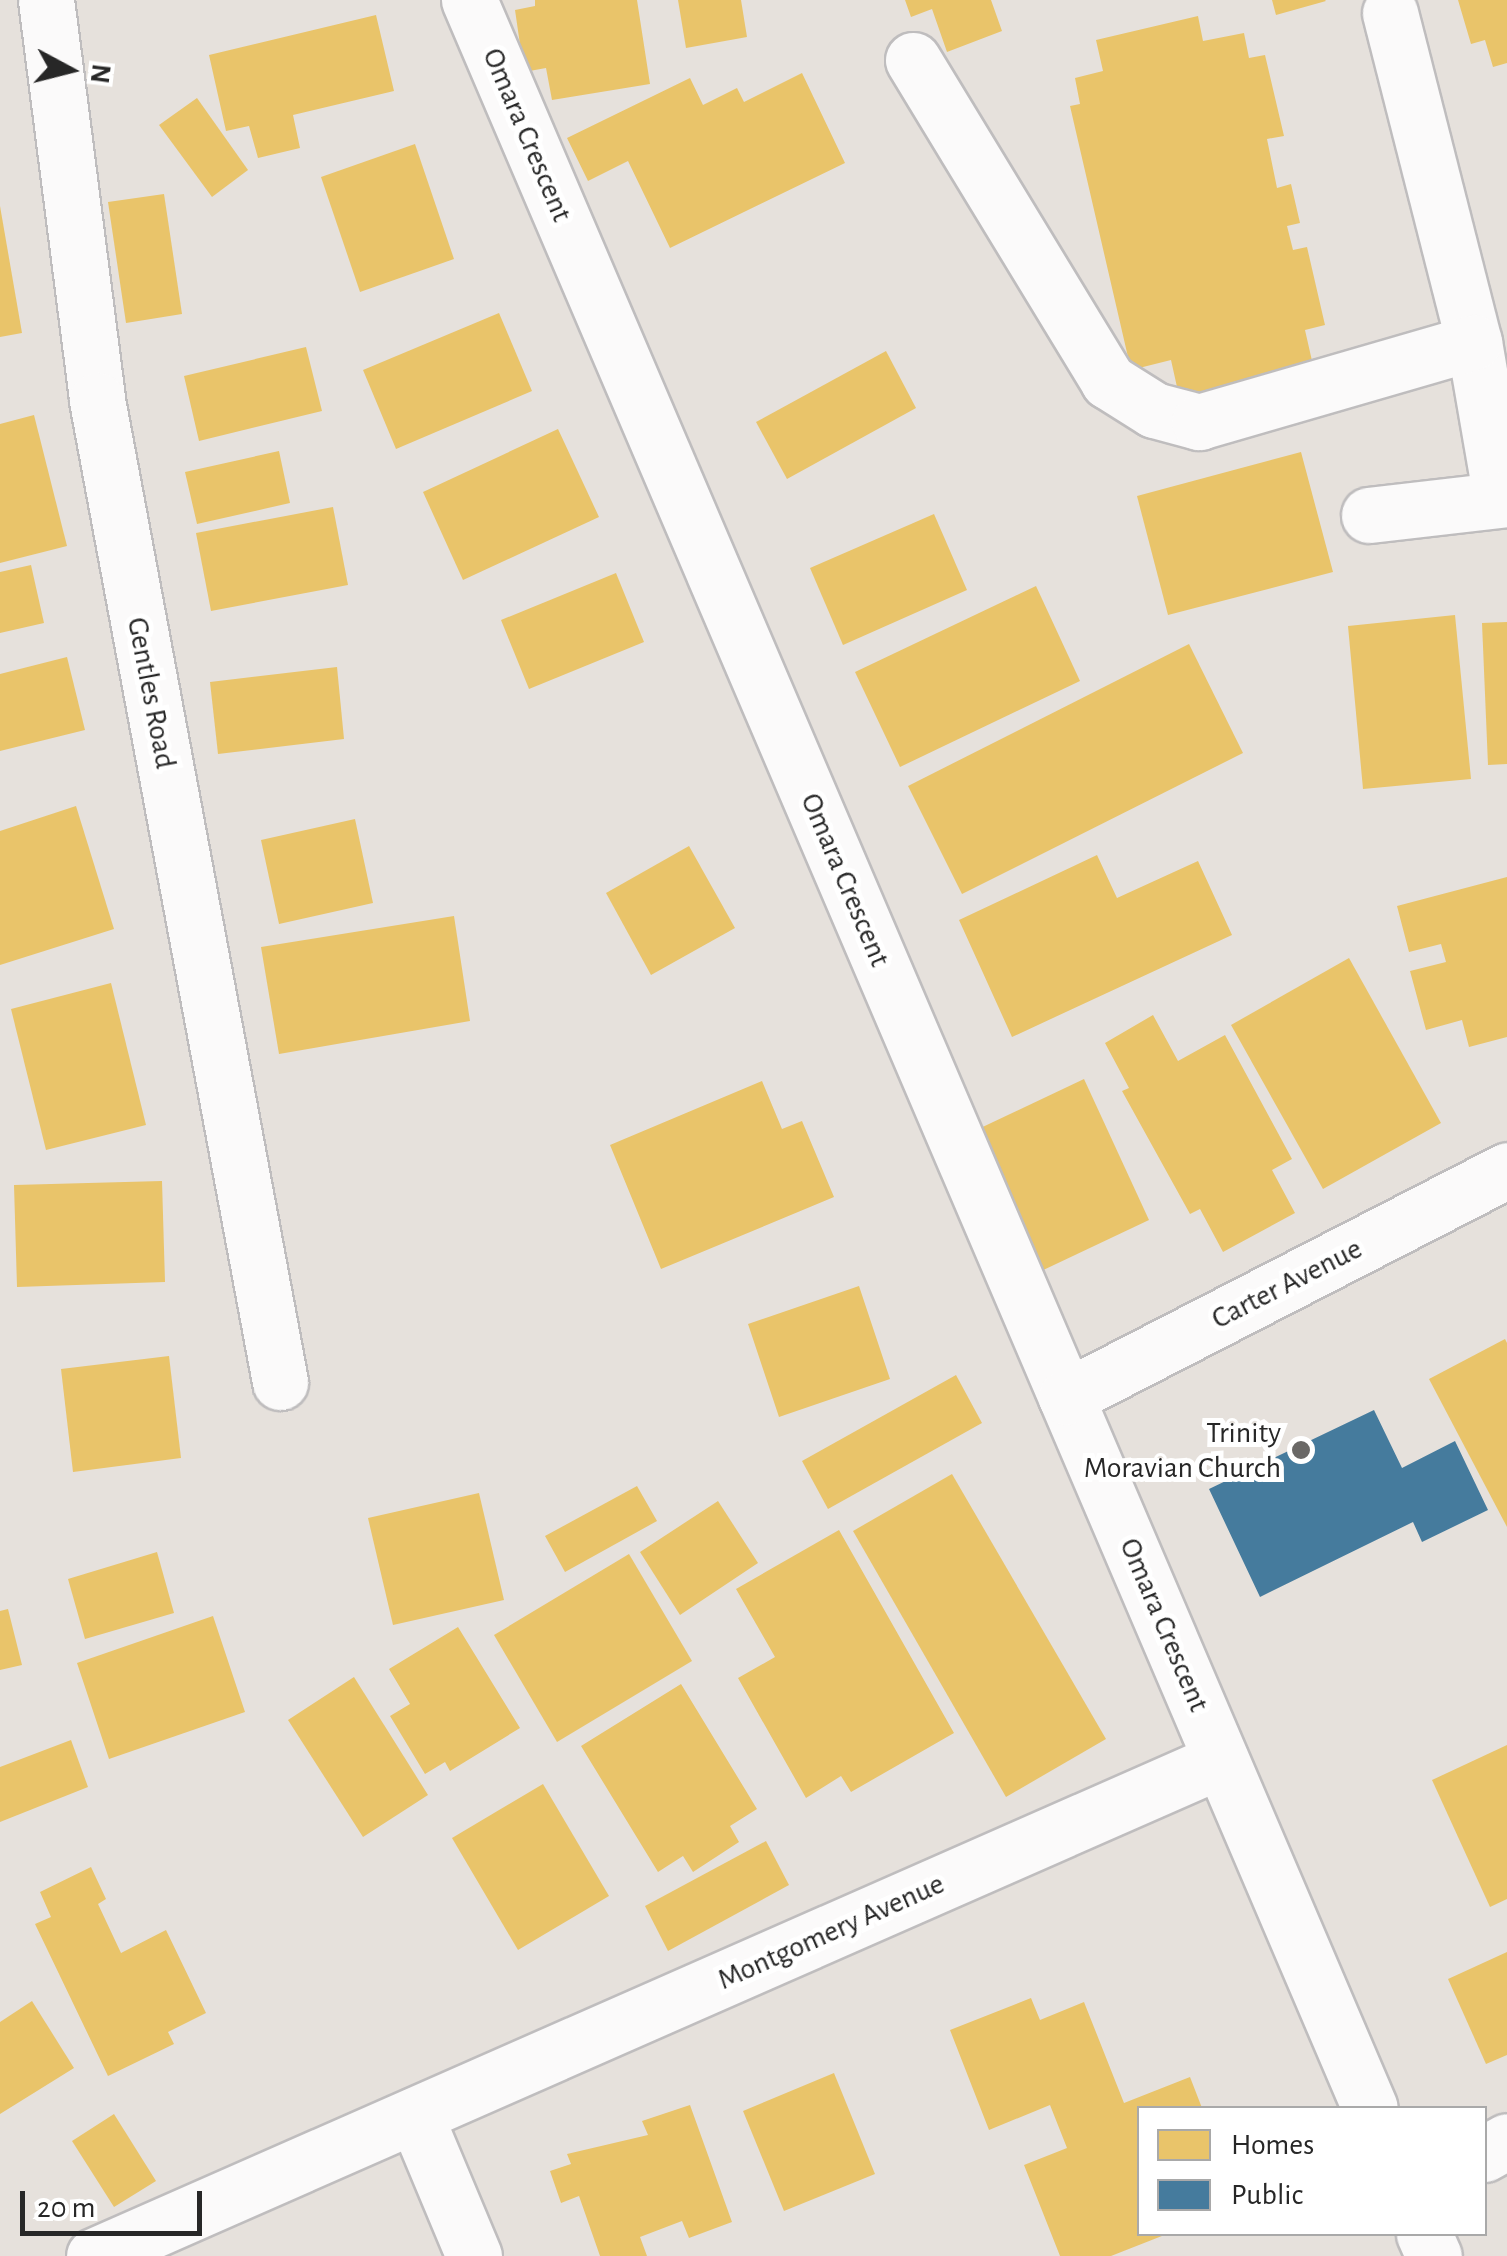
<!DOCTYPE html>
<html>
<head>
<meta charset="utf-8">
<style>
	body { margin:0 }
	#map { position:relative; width:1507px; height:2256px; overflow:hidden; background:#e6e1dc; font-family:"Alegreya Sans",sans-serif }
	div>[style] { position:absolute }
	.homes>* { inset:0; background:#e9c46a }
	.public>* { inset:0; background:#457b9d }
	.roads { filter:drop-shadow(2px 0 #bfbdbe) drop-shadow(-2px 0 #bfbdbe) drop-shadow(0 2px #bfbdbe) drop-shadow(0 -2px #bfbdbe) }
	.minor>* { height:55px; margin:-27.5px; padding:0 27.5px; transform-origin:27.5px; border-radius:27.5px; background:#fbfafa }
	.dots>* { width:28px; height:28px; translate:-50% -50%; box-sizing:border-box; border:5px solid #fff; border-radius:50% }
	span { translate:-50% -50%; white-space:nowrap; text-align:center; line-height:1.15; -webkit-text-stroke:10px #fff; paint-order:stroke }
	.street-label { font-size:30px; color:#272727 }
	.poi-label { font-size:30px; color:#272727 }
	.right { translate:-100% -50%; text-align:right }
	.legend { position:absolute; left:1137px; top:2106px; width:350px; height:130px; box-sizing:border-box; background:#fff; border:2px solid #a9a9a9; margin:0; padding:12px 18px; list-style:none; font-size:30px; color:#272727 }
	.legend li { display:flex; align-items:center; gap:20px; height:50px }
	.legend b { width:50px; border:2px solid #a9a9a9 }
	.north { position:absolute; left:20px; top:20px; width:100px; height:100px; -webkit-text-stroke:8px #fff; paint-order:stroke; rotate:97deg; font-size:28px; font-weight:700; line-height:40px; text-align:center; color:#272727 }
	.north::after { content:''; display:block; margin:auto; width:35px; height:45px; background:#272727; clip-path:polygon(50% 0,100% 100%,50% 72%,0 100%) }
	.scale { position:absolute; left:20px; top:2191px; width:182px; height:45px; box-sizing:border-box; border:5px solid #272727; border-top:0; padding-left:12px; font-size:30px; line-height:35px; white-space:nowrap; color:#272727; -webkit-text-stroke:8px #fff; paint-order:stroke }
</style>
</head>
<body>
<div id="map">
	<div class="homes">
		<div style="clip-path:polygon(535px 0,637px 0,650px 84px,552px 100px,546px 68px,524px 72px,515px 10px,535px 6px)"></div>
		<div style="clip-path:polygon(678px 0,741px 0,747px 37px,686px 48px)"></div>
		<div style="clip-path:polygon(905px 0,991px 0,1002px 31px,947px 52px,932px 9px,911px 17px)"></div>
		<div style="clip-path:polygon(1272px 0,1325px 0,1326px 1px,1276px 15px)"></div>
		<div style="clip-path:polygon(1458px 0,1507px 0,1507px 63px,1493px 67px,1485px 40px,1471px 44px)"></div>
		<div style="clip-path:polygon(376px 15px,394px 91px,293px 115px,300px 148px,258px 158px,249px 126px,226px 131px,209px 55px)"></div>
		<div style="clip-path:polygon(1198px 16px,1203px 41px,1244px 33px,1249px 58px,1265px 55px,1284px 136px,1267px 139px,1277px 188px,1291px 184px,1300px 223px,1287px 226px,1293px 250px,1307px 247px,1325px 325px,1305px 330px,1315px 374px,1181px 405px,1171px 360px,1131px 370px,1070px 106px,1080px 104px,1075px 78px,1103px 71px,1096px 40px)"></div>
		<div style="clip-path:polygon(802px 73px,845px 163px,670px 248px,628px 161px,588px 181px,567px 138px,690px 78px,703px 105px,737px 88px,744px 102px)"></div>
		<div style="clip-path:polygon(197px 98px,248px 170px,212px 197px,159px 125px)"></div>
		<div style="clip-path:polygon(415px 144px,454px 259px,360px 292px,321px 177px)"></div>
		<div style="clip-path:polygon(164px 194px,182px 314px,126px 323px,108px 202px)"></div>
		<div style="clip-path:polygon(0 206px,22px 333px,0 337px)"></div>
		<div style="clip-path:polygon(499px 313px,532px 391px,396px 449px,363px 370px)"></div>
		<div style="clip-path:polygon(306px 347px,322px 411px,199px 441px,184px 376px)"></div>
		<div style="clip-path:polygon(886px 351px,916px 408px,787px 479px,756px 422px)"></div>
		<div style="clip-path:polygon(34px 415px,67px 546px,0 563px,0 424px)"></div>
		<div style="clip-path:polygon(558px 429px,599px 517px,463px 580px,423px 492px)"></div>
		<div style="clip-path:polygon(279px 451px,290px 503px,197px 524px,185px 472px)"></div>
		<div style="clip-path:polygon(1301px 452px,1333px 572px,1168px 615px,1137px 496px)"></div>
		<div style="clip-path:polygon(333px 507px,348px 585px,211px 611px,196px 533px)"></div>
		<div style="clip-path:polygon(934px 514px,967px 590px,843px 645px,810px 568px)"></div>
		<div style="clip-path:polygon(31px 565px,44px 623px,0 633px,0 572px)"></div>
		<div style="clip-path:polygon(616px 573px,644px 642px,529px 689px,501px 620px)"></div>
		<div style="clip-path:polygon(1036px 586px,1080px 681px,900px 767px,855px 672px)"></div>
		<div style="clip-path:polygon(1455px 615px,1471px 779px,1363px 789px,1348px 626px)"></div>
		<div style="clip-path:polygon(1507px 622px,1507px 764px,1488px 765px,1482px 623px)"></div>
		<div style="clip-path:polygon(1189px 644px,1243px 753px,962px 894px,908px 786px)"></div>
		<div style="clip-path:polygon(67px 657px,85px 730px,0 751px,0 674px)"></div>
		<div style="clip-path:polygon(337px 667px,344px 739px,218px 754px,210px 682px)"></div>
		<div style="clip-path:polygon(76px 806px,114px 929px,0 965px,0 831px)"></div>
		<div style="clip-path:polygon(355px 819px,373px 903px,279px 924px,261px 840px)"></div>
		<div style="clip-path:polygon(689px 846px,735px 928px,651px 975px,606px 893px)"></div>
		<div style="clip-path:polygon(1097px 855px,1117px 898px,1198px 861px,1232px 935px,1012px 1037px,959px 920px)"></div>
		<div style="clip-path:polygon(1507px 877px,1507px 1037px,1469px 1047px,1462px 1020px,1426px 1030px,1410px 971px,1446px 962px,1441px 944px,1409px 952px,1397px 906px)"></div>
		<div style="clip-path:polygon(454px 916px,470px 1021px,279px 1054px,261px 947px)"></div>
		<div style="clip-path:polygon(1349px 958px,1441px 1123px,1323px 1189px,1231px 1025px)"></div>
		<div style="clip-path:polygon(111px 983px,146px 1125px,46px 1150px,11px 1009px)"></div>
		<div style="clip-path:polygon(1153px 1015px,1178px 1061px,1225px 1035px,1292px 1159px,1272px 1170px,1295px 1213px,1223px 1252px,1200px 1209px,1190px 1214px,1122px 1091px,1129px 1088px,1105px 1043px)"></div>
		<div style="clip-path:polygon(1084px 1079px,1149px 1220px,1037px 1273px,972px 1132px)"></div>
		<div style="clip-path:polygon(762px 1081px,782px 1129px,802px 1121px,834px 1197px,661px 1269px,610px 1145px)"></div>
		<div style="clip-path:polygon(162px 1181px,165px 1282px,17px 1287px,14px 1185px)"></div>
		<div style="clip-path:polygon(859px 1286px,890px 1379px,779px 1417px,748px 1324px)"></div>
		<div style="clip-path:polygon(1505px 1339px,1507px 1343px,1507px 1527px,1429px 1379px)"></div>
		<div style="clip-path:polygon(169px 1356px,181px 1458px,73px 1472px,61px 1369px)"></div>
		<div style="clip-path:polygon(956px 1375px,982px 1423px,828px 1509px,802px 1461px)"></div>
		<div style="clip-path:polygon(952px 1474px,1106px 1739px,1006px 1797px,853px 1531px)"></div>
		<div style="clip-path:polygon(637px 1486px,657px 1521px,565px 1572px,545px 1536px)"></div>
		<div style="clip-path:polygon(479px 1493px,504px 1600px,393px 1625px,368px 1518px)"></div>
		<div style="clip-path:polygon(718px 1501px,758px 1563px,680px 1615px,640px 1552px)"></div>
		<div style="clip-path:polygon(839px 1530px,954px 1733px,851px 1792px,841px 1776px,806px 1798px,738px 1678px,775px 1657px,736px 1589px)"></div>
		<div style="clip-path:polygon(157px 1552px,174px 1613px,85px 1639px,68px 1579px)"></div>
		<div style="clip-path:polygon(629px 1554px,692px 1661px,557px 1742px,494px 1635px)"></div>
		<div style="clip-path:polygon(8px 1609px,22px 1665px,0 1670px,0 1611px)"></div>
		<div style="clip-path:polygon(213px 1616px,245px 1712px,109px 1759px,77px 1663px)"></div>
		<div style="clip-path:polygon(458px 1627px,520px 1728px,450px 1771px,445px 1762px,425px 1774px,390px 1716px,410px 1704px,389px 1669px)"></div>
		<div style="clip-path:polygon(354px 1677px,428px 1795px,363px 1837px,288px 1720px)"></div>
		<div style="clip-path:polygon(681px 1684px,757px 1809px,730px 1826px,739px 1842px,693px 1872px,683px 1856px,658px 1872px,581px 1746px)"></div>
		<div style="clip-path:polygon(71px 1740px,88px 1787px,0 1822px,0 1767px)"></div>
		<div style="clip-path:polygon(1507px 1745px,1507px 1899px,1490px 1907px,1432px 1780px)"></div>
		<div style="clip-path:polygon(543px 1784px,609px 1896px,518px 1950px,452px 1838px)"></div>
		<div style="clip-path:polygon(766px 1841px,789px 1885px,668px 1951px,645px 1906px)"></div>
		<div style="clip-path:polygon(91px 1867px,106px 1899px,98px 1904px,121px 1953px,166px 1930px,206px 2013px,168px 2032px,174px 2044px,108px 2076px,35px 1924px,51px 1917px,40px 1892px)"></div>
		<div style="clip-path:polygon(1507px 1952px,1507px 2055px,1486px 2064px,1448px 1979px)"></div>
		<div style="clip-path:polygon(1031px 1998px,1040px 2020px,1084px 2002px,1124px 2103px,1190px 2077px,1202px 2108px,1140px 2108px,1140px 2234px,1167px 2234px,1111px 2256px,1060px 2256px,1024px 2165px,1067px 2148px,1050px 2105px,989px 2130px,950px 2030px)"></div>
		<div style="clip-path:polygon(32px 2001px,74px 2068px,0 2114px,0 2022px)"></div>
		<div style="clip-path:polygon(834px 2073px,875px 2174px,784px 2211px,743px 2111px)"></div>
		<div style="clip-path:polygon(690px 2105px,732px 2222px,689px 2238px,682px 2221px,640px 2237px,647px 2256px,600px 2256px,579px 2196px,561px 2203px,550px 2171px,571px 2164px,567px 2154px,648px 2135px,642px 2121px)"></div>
		<div style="clip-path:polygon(114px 2114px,156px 2181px,114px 2207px,72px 2141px)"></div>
	</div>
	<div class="public">
		<div style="clip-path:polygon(1374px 1410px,1402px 1468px,1455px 1441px,1488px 1510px,1422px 1542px,1413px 1522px,1260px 1597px,1209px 1489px)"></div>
	</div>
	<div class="roads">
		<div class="minor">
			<div style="left:46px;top:0;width:403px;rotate:82.7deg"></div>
			<div style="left:97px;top:400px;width:999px;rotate:79.44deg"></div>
			<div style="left:469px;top:0;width:2292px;rotate:66.86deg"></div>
			<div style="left:1390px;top:13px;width:340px;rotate:75.7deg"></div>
			<div style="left:1474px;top:342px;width:159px;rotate:80.2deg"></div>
			<div style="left:913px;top:60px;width:376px;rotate:58.7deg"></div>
			<div style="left:1108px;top:381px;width:54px;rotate:32.2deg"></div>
			<div style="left:1154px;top:410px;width:47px;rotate:14.9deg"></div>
			<div style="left:1199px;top:422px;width:286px;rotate:-16.2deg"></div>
			<div style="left:1369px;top:515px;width:139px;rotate:-6.6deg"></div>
			<div style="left:1066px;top:1397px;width:496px;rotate:-27.2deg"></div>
			<div style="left:415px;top:2115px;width:153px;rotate:67.3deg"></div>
			<div style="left:1484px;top:2154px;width:26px;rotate:-29deg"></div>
			<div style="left:1424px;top:2234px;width:24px;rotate:66deg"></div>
			<div style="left:94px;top:2256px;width:1231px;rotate:-23.75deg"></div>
		</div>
	</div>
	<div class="dots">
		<div style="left:1301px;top:1450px;background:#6a6866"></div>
	</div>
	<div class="street-label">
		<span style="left:527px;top:135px;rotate:67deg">Omara Crescent</span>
		<span style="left:151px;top:693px;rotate:79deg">Gentles Road</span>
		<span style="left:845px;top:880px;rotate:67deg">Omara Crescent</span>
		<span style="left:1287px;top:1284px;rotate:-27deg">Carter Avenue</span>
		<span style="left:1164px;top:1625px;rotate:67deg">Omara Crescent</span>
		<span style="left:831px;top:1932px;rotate:-24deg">Montgomery Avenue</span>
	</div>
	<div class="poi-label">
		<span class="right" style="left:1281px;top:1450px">Trinity<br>Moravian Church</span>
	</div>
	<ul class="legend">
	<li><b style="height:28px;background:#e9c46a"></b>Homes</li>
	<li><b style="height:28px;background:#457b9d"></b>Public</li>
	</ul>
	<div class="north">N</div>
	<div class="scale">20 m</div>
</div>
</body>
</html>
